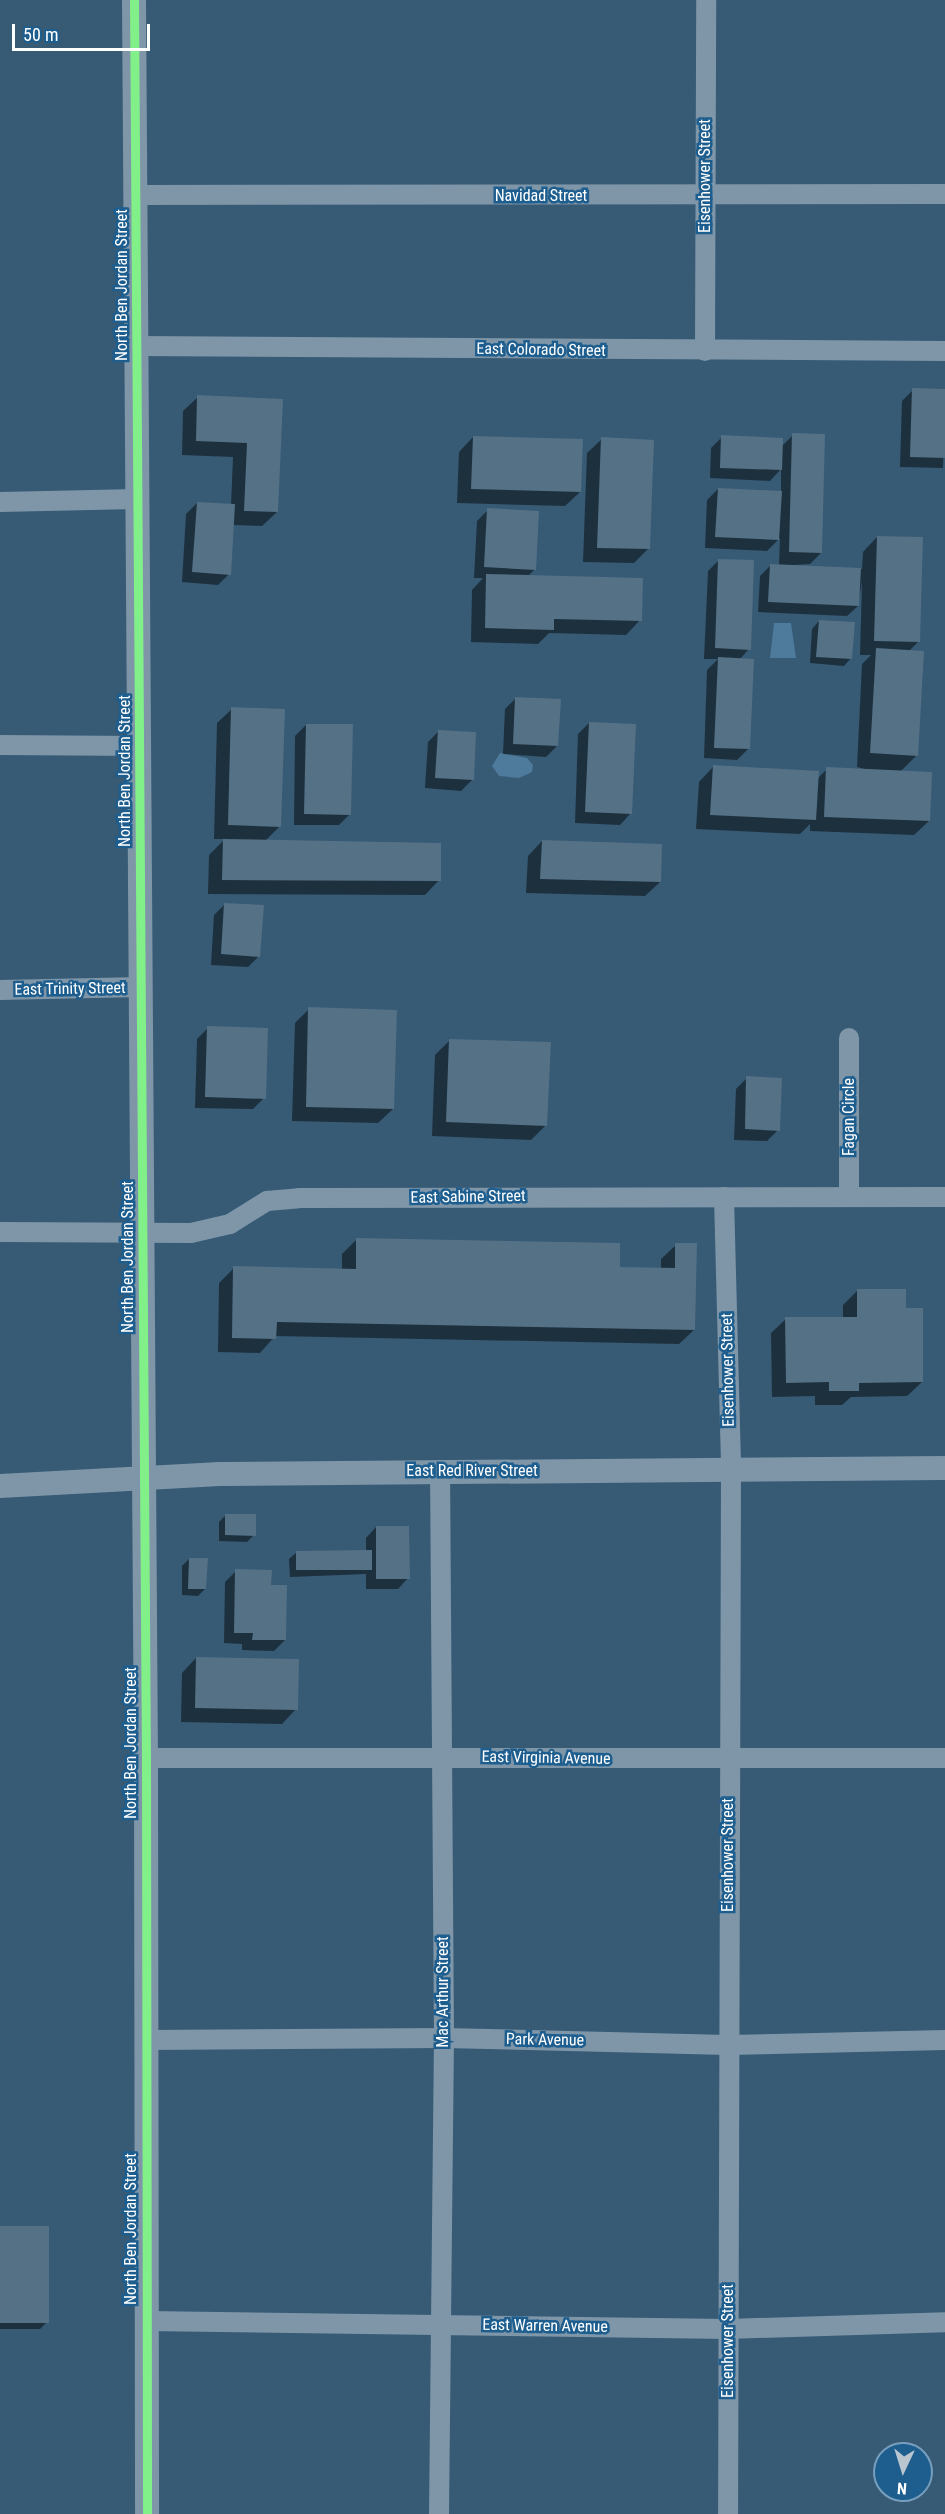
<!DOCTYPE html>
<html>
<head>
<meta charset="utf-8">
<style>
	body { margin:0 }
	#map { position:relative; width:945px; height:2514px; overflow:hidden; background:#375a75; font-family:"Roboto Condensed",sans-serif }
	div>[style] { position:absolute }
	.water>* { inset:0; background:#4e7a9c }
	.shadow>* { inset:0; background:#0007 }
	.building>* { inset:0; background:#557186 }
	.minor>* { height:20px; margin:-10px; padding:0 10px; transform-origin:10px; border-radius:10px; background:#7e96a8 }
	.tertiary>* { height:24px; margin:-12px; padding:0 12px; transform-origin:12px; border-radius:12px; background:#7e96a8 }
	.cycleway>* { height:9px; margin:-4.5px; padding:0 4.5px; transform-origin:4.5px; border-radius:4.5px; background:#82f089 }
	span { translate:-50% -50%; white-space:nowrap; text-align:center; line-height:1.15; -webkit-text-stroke:5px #1d5e8f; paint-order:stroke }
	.street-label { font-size:16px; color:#fff }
	.north { position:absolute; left:873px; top:2442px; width:60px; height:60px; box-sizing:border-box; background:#1d5e8f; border:2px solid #779ebc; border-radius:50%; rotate:184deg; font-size:16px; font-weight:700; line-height:24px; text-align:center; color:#fff }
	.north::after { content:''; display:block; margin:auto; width:21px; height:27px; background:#b9c5cf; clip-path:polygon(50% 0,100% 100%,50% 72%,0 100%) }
	.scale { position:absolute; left:12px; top:24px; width:138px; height:27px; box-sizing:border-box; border:3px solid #fff; border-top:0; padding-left:8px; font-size:18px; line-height:21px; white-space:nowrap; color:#fff; -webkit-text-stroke:4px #1d5e8f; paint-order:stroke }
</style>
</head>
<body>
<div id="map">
	<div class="water">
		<div style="clip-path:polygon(774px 623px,791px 623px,796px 658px,770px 658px)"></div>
		<div style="clip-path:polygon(500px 753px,527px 758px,533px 765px,532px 772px,519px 778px,499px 776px,492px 766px)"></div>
	</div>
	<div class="shadow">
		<div style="clip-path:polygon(913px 390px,945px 391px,943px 468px,900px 467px,902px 401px)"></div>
		<div style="clip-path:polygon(198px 397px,281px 400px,277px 512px,262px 526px,233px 525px,229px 574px,218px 585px,182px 582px,186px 514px,197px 503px,231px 505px,233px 457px,182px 455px,183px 411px)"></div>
		<div style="clip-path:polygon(793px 435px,821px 553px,810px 564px,779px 566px,862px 569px,863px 552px,877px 537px,919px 641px,908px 652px,917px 755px,900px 772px,929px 821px,914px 835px,810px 831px,810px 824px,800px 834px,696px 829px,699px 782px,713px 767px,817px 779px,827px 769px,871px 771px,857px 767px,862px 664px,871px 655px,860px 655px,862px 581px,858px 606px,847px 616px,758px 612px,760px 576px,771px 565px,779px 566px,780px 538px,767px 551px,705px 548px,707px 500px,718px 489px,781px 493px,781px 469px,770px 481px,710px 478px,711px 448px,722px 437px,782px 446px)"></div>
		<div style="clip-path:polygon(473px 437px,580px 492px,565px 506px,457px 503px,459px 452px)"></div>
		<div style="clip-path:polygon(602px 439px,648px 549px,634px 563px,583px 562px,587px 453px)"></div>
		<div style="clip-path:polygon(488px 510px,535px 569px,528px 576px,640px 620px,626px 635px,549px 633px,538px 644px,471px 642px,472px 590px,483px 578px,474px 578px,477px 521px)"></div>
		<div style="clip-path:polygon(719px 560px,749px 649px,739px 660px,748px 749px,737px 760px,704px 758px,707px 670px,718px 659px,704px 659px,708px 571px)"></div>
		<div style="clip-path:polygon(819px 621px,851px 658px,844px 666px,810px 663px,812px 629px)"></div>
		<div style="clip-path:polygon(516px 698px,557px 746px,546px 757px,503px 754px,505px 709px)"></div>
		<div style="clip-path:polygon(232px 709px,280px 826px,265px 841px,439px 880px,425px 895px,208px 894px,209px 855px,225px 839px,214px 839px,217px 723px)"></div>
		<div style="clip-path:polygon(589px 723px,630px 814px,620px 825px,575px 823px,578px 734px)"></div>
		<div style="clip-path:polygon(306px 725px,350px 814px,339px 825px,294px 825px,295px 736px)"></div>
		<div style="clip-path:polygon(439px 731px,472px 780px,461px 791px,425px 788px,428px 742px)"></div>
		<div style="clip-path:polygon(542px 841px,660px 882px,645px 896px,526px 893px,528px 856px)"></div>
		<div style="clip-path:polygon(225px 904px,259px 956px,248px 967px,211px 965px,214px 915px)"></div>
		<div style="clip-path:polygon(309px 1009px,393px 1109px,378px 1123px,292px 1121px,295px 1023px)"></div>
		<div style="clip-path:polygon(208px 1028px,264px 1098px,253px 1109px,195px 1108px,197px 1039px)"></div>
		<div style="clip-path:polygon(450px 1040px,546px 1125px,531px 1140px,432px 1136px,435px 1055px)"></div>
		<div style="clip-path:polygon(747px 1078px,778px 1130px,767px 1141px,734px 1140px,736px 1089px)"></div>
		<div style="clip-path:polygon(357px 1239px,618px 1269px,661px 1269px,661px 1259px,676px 1245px,694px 1330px,679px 1344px,275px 1336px,260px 1353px,218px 1352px,219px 1283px,234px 1268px,342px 1270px,342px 1254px)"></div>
		<div style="clip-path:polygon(858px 1290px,905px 1310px,922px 1382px,907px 1396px,851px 1397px,842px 1405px,815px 1405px,815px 1396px,772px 1397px,771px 1333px,786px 1319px,843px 1318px,843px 1305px)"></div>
		<div style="clip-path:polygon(226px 1515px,254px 1535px,247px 1542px,219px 1541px,219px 1522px)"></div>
		<div style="clip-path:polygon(376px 1527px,408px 1578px,398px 1589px,366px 1589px,366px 1574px,290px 1577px,289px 1559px,297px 1552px,366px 1551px,366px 1538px)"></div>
		<div style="clip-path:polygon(189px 1559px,205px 1589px,198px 1596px,182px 1595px,182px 1566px)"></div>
		<div style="clip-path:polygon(236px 1571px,270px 1586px,285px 1640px,274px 1651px,242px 1650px,242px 1644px,224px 1643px,225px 1582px)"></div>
		<div style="clip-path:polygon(196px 1658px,296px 1709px,282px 1724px,181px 1722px,182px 1673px)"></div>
		<div style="clip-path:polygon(0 2228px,47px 2322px,40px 2329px,0 2329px)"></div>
	</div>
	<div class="building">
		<div style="clip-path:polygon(912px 388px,945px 389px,945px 458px,910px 457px)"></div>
		<div style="clip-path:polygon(197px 395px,283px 399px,278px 512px,244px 511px,247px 443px,196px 441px)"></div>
		<div style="clip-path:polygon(792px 433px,825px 434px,822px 553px,789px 552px)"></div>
		<div style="clip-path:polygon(721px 435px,783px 438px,782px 470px,720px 468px)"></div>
		<div style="clip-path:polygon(473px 436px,583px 439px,581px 492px,471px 489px)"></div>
		<div style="clip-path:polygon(601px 437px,654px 440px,650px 549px,597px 548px)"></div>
		<div style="clip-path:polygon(718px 488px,782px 491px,779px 540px,715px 537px)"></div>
		<div style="clip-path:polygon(197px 502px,235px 504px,231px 575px,192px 572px)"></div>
		<div style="clip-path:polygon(487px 508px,539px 511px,536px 570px,484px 567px)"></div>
		<div style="clip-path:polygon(877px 536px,923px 537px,920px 642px,874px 641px)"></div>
		<div style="clip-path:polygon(718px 559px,754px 560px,751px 650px,715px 648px)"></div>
		<div style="clip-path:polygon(770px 564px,861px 568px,859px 606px,768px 602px)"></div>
		<div style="clip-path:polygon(486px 574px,643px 578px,642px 621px,554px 619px,554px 630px,485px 628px)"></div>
		<div style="clip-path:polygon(819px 620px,855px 622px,852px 659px,816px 657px)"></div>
		<div style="clip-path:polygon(876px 648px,924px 651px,918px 756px,870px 753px)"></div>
		<div style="clip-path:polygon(718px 657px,754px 659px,750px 749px,714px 748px)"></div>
		<div style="clip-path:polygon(515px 697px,561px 699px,558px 746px,513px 744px)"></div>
		<div style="clip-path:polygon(231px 707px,285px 709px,281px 827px,228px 825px)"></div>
		<div style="clip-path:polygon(589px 722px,636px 724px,632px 814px,585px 812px)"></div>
		<div style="clip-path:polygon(306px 724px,353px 724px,351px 815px,304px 814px)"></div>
		<div style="clip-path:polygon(438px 730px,476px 732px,474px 780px,435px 778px)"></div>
		<div style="clip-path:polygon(713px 765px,819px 771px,816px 820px,710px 815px)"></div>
		<div style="clip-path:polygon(826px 767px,932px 772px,930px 821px,824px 817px)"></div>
		<div style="clip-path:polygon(223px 839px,441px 843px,441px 881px,222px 880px)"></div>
		<div style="clip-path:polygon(542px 840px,662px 844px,661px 882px,540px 879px)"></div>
		<div style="clip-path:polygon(224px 903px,264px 905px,260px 957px,221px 954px)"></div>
		<div style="clip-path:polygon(308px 1007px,397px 1010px,394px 1109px,306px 1107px)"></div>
		<div style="clip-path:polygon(207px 1026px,268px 1028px,266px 1099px,205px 1097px)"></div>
		<div style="clip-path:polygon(449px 1039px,551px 1042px,547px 1126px,446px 1122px)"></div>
		<div style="clip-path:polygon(746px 1076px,782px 1078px,780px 1131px,745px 1129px)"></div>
		<div style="clip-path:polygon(356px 1238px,620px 1243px,620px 1267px,675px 1268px,675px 1243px,697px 1243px,695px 1330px,277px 1322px,276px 1339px,232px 1338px,233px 1266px,356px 1269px)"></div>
		<div style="clip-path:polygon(857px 1289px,906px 1289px,906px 1308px,923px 1308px,923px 1382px,859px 1383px,859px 1391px,829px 1391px,829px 1382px,786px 1383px,785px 1317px,857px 1317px)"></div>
		<div style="clip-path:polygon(225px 1514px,256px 1514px,256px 1536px,225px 1535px)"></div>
		<div style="clip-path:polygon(376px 1526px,409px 1526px,410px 1579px,376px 1579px)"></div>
		<div style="clip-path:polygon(372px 1550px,372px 1570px,296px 1570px,296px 1551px)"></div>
		<div style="clip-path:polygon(189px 1558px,208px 1558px,206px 1589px,188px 1589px)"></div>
		<div style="clip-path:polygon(235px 1569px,272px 1570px,271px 1585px,287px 1585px,286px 1640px,252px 1640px,253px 1633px,234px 1633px)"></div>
		<div style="clip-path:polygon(196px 1657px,299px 1659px,298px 1710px,195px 1708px)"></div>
		<div style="clip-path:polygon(0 2226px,49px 2226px,49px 2323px,0 2323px)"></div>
	</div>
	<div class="minor">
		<div style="left:137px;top:195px;width:808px;rotate:-0.07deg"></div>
		<div style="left:137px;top:346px;width:808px;rotate:0.35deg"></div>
		<div style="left:705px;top:351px;width:351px;rotate:-89.8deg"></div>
		<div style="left:0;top:502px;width:137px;rotate:-1.3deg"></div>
		<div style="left:0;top:745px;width:140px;rotate:0.4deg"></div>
		<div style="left:0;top:990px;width:141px;rotate:-1.2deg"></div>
		<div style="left:849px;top:1038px;width:159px;rotate:90deg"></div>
		<div style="left:724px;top:1197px;width:273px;rotate:88.5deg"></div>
		<div style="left:731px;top:1470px;width:1044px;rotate:90.16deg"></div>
		<div style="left:0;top:1232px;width:191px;rotate:0.3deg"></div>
		<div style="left:191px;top:1233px;width:40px;rotate:-13deg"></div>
		<div style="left:230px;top:1224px;width:44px;rotate:-31.9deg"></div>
		<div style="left:267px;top:1201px;width:32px;rotate:-5deg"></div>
		<div style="left:299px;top:1198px;width:646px;rotate:-0.09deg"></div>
		<div style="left:146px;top:1758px;width:799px"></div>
		<div style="left:145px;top:2040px;width:299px;rotate:-0.4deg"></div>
		<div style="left:444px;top:2038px;width:284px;rotate:1.4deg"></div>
		<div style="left:728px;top:2045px;width:217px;rotate:-1.3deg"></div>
		<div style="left:146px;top:2321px;width:582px;rotate:0.79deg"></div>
		<div style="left:728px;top:2329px;width:217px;rotate:-1.8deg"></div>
		<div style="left:439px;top:2514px;width:476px;rotate:-89.4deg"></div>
		<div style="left:444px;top:2038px;width:568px;rotate:-90.4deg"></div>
	</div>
	<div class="tertiary">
		<div style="left:134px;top:0;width:1758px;rotate:89.61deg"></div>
		<div style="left:146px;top:1758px;width:756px;rotate:89.92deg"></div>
		<div style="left:0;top:1486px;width:220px;rotate:-3.1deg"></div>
		<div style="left:220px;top:1474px;width:725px;rotate:-0.47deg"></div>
	</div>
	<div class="cycleway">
		<div style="left:134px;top:0;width:1758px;rotate:89.61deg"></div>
		<div style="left:146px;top:1758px;width:756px;rotate:89.92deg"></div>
	</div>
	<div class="street-label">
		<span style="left:705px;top:176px;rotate:-90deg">Eisenhower Street</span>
		<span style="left:541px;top:196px">Navidad Street</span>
		<span style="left:122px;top:285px;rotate:-90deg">North Ben Jordan Street</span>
		<span style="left:541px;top:350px;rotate:1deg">East Colorado Street</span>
		<span style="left:125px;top:771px;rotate:-90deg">North Ben Jordan Street</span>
		<span style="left:70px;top:989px;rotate:-1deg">East Trinity Street</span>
		<span style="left:849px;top:1117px;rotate:-90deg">Fagan Circle</span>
		<span style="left:468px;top:1197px;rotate:-1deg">East Sabine Street</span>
		<span style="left:128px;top:1257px;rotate:-90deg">North Ben Jordan Street</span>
		<span style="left:728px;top:1370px;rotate:-91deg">Eisenhower Street</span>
		<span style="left:472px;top:1471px">East Red River Street</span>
		<span style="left:131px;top:1743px;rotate:-90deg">North Ben Jordan Street</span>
		<span style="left:546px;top:1758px;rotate:1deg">East Virginia Avenue</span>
		<span style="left:728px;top:1855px;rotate:-90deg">Eisenhower Street</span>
		<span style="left:443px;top:1992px;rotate:-90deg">Mac Arthur Street</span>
		<span style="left:545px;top:2040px;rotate:1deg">Park Avenue</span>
		<span style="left:131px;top:2229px;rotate:-90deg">North Ben Jordan Street</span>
		<span style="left:545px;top:2326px;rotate:1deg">East Warren Avenue</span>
		<span style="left:728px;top:2341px;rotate:-90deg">Eisenhower Street</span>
	</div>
	<div class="north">N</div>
	<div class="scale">50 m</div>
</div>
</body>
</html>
